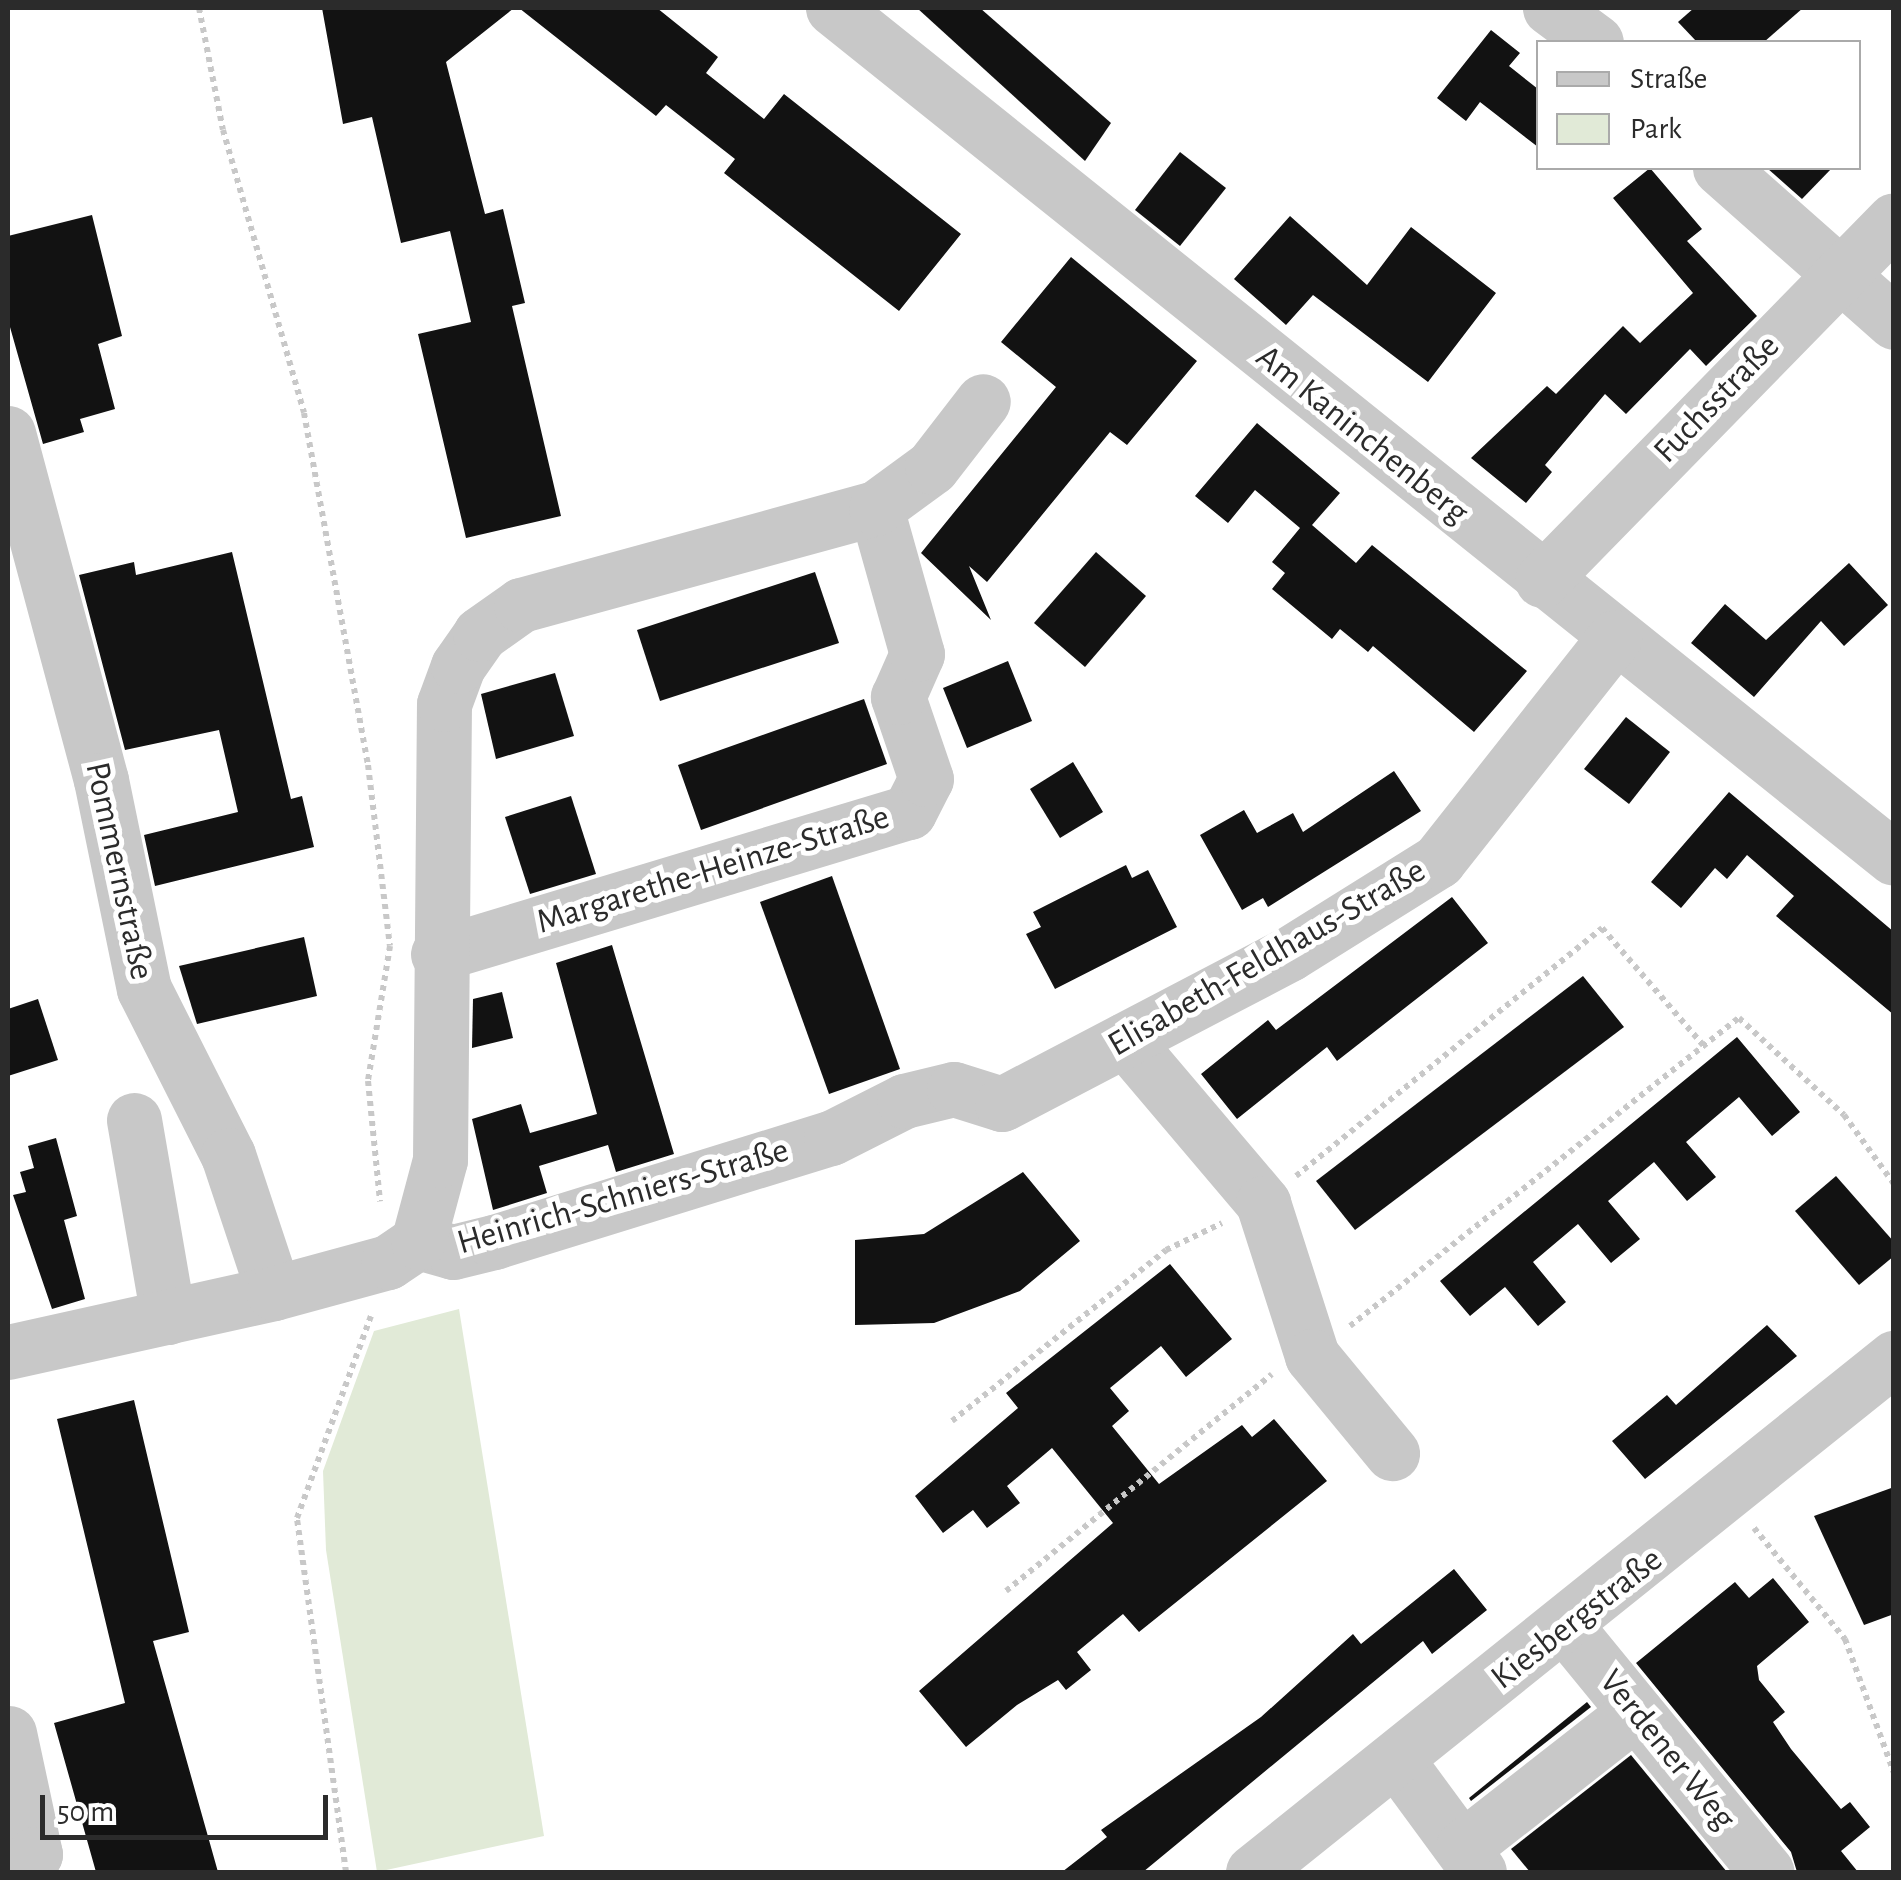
<!DOCTYPE html>
<html>
<head>
<meta charset="utf-8">
<style>
	body { margin:0 }
	#map { position:relative; width:1901px; height:1880px; overflow:hidden; background:#fff; font-family:"Alegreya Sans",sans-serif }
	div>[style] { position:absolute }
	.green>* { inset:0; background:#e1ead7 }
	.building>* { inset:0; background:#121212 }
	.path>* { height:6px; margin-top:-3px; transform-origin:0; background:repeating-linear-gradient(90deg,#c8c8c8 0 5px,transparent 0 10px) }
	.minor>* { height:55px; margin:-27.5px; padding:0 27.5px; transform-origin:27.5px; border-radius:27.5px; background:#c8c8c8 }
	span { translate:-50% -50%; white-space:nowrap; text-align:center; line-height:1.15; -webkit-text-stroke:10px #fff; paint-order:stroke }
	.street-label { font-size:35px; color:#2b2b2b }
	.frame { position:absolute; inset:0; border:10px solid #2b2b2b; pointer-events:none }
	.legend { position:absolute; left:1536px; top:40px; width:325px; height:130px; box-sizing:border-box; background:#fff; border:2px solid #aaa; margin:0; padding:12px 18px; list-style:none; font-size:30px; color:#2b2b2b }
	.legend li { display:flex; align-items:center; gap:20px; height:50px }
	.legend b { width:50px; border:2px solid #aaa }
	.scale { position:absolute; left:40px; top:1795px; width:288px; height:45px; box-sizing:border-box; border:5px solid #2b2b2b; border-top:0; padding-left:12px; font-size:30px; line-height:35px; white-space:nowrap; color:#2b2b2b; -webkit-text-stroke:8px #fff; paint-order:stroke }
</style>
</head>
<body>
<div id="map">
	<div class="green">
		<div style="clip-path:polygon(459px 1309px,544px 1836px,377px 1872px,326px 1550px,323px 1471px,374px 1331px)"></div>
	</div>
	<div class="building">
		<div style="clip-path:polygon(322px 8px,514px 8px,446px 62px,485px 214px,503px 209px,525px 303px,512px 306px,561px 516px,466px 538px,418px 334px,471px 322px,450px 231px,401px 243px,372px 117px,343px 124px)"></div>
		<div style="clip-path:polygon(519px 8px,657px 8px,718px 57px,706px 73px,764px 119px,784px 94px,961px 234px,899px 311px,724px 173px,735px 159px,666px 105px,656px 116px)"></div>
		<div style="clip-path:polygon(917px 8px,980px 8px,1111px 123px,1085px 161px)"></div>
		<div style="clip-path:polygon(1694px 8px,1803px 8px,1764px 42px,1697px 42px,1678px 22px)"></div>
		<div style="clip-path:polygon(1491px 30px,1520px 53px,1509px 66px,1538px 89px,1538px 147px,1480px 102px,1466px 121px,1437px 98px)"></div>
		<div style="clip-path:polygon(1180px 152px,1226px 188px,1180px 246px,1135px 210px)"></div>
		<div style="clip-path:polygon(1650px 168px,1702px 229px,1687px 241px,1757px 316px,1706px 366px,1690px 349px,1626px 414px,1605px 394px,1545px 465px,1552px 472px,1526px 503px,1471px 458px,1547px 386px,1556px 394px,1623px 326px,1640px 343px,1693px 293px,1613px 198px)"></div>
		<div style="clip-path:polygon(1767px 168px,1832px 168px,1802px 199px)"></div>
		<div style="clip-path:polygon(92px 215px,122px 336px,98px 344px,115px 409px,80px 419px,84px 432px,43px 444px,8px 320px,8px 236px)"></div>
		<div style="clip-path:polygon(1290px 216px,1367px 285px,1411px 227px,1496px 293px,1428px 382px,1313px 295px,1286px 325px,1234px 279px)"></div>
		<div style="clip-path:polygon(1071px 257px,1197px 361px,1127px 445px,1110px 432px,987px 582px,969px 566px,991px 620px,921px 553px,1056px 387px,1001px 342px)"></div>
		<div style="clip-path:polygon(1257px 423px,1340px 493px,1312px 525px,1356px 563px,1372px 545px,1527px 671px,1474px 732px,1373px 646px,1368px 652px,1340px 629px,1332px 639px,1272px 589px,1285px 573px,1272px 562px,1300px 528px,1255px 490px,1228px 523px,1195px 496px)"></div>
		<div style="clip-path:polygon(232px 552px,291px 799px,302px 796px,314px 847px,155px 886px,144px 835px,238px 812px,219px 730px,125px 750px,79px 575px,134px 562px,136px 575px)"></div>
		<div style="clip-path:polygon(1096px 552px,1146px 596px,1085px 667px,1034px 623px)"></div>
		<div style="clip-path:polygon(1849px 563px,1888px 605px,1844px 646px,1821px 621px,1754px 697px,1691px 643px,1725px 604px,1766px 640px)"></div>
		<div style="clip-path:polygon(815px 572px,839px 643px,660px 701px,637px 630px)"></div>
		<div style="clip-path:polygon(1008px 661px,1032px 721px,967px 748px,943px 688px)"></div>
		<div style="clip-path:polygon(555px 673px,574px 736px,496px 759px,481px 694px)"></div>
		<div style="clip-path:polygon(864px 699px,887px 764px,701px 830px,678px 765px)"></div>
		<div style="clip-path:polygon(1626px 717px,1670px 752px,1629px 804px,1584px 769px)"></div>
		<div style="clip-path:polygon(1073px 762px,1103px 812px,1060px 838px,1030px 789px)"></div>
		<div style="clip-path:polygon(1394px 771px,1421px 811px,1268px 907px,1263px 898px,1242px 910px,1200px 835px,1244px 810px,1257px 833px,1293px 813px,1303px 832px)"></div>
		<div style="clip-path:polygon(1729px 792px,1894px 932px,1894px 1015px,1776px 916px,1794px 896px,1747px 855px,1727px 879px,1715px 868px,1681px 908px,1651px 882px)"></div>
		<div style="clip-path:polygon(571px 796px,596px 874px,530px 894px,505px 817px)"></div>
		<div style="clip-path:polygon(1126px 865px,1132px 878px,1148px 870px,1177px 927px,1055px 989px,1026px 934px,1041px 927px,1033px 912px)"></div>
		<div style="clip-path:polygon(832px 876px,900px 1069px,829px 1094px,760px 902px)"></div>
		<div style="clip-path:polygon(1452px 897px,1488px 943px,1337px 1061px,1327px 1047px,1237px 1119px,1201px 1074px,1268px 1020px,1276px 1030px)"></div>
		<div style="clip-path:polygon(304px 937px,317px 996px,197px 1024px,179px 966px)"></div>
		<div style="clip-path:polygon(612px 945px,674px 1154px,616px 1172px,608px 1145px,539px 1166px,547px 1193px,493px 1210px,472px 1119px,521px 1104px,530px 1133px,597px 1114px,556px 963px)"></div>
		<div style="clip-path:polygon(1583px 976px,1624px 1027px,1355px 1230px,1316px 1181px)"></div>
		<div style="clip-path:polygon(502px 992px,513px 1038px,472px 1048px,473px 999px)"></div>
		<div style="clip-path:polygon(38px 999px,58px 1060px,8px 1076px,8px 1009px)"></div>
		<div style="clip-path:polygon(1737px 1037px,1800px 1112px,1772px 1136px,1739px 1097px,1686px 1142px,1716px 1177px,1687px 1201px,1654px 1162px,1608px 1201px,1640px 1239px,1611px 1263px,1578px 1224px,1533px 1262px,1566px 1302px,1538px 1326px,1505px 1287px,1470px 1316px,1440px 1281px)"></div>
		<div style="clip-path:polygon(56px 1138px,77px 1216px,64px 1220px,85px 1299px,52px 1309px,13px 1195px,26px 1192px,20px 1172px,34px 1168px,28px 1146px)"></div>
		<div style="clip-path:polygon(1023px 1172px,1080px 1241px,1020px 1291px,934px 1323px,855px 1325px,855px 1240px,924px 1234px)"></div>
		<div style="clip-path:polygon(1836px 1176px,1894px 1242px,1894px 1256px,1859px 1285px,1795px 1211px)"></div>
		<div style="clip-path:polygon(1170px 1264px,1232px 1339px,1186px 1377px,1161px 1346px,1110px 1388px,1129px 1411px,1112px 1426px,1159px 1484px,1242px 1425px,1252px 1437px,1274px 1419px,1327px 1481px,1139px 1632px,1123px 1614px,1077px 1652px,1091px 1670px,1066px 1690px,1058px 1680px,1017px 1705px,966px 1747px,919px 1691px,1113px 1523px,1052px 1448px,1007px 1486px,1020px 1503px,987px 1528px,973px 1510px,943px 1533px,915px 1496px,1018px 1408px,1006px 1393px)"></div>
		<div style="clip-path:polygon(1767px 1325px,1797px 1356px,1645px 1479px,1612px 1441px,1667px 1395px,1676px 1405px)"></div>
		<div style="clip-path:polygon(134px 1400px,189px 1632px,153px 1641px,218px 1872px,96px 1872px,54px 1723px,125px 1703px,57px 1419px)"></div>
		<div style="clip-path:polygon(1894px 1487px,1894px 1614px,1864px 1625px,1814px 1516px)"></div>
		<div style="clip-path:polygon(1454px 1569px,1487px 1610px,1432px 1654px,1423px 1641px,1143px 1872px,1062px 1872px,1107px 1837px,1101px 1830px,1261px 1717px,1353px 1634px,1361px 1644px)"></div>
		<div style="clip-path:polygon(1773px 1578px,1809px 1622px,1757px 1666px,1759px 1680px,1785px 1712px,1773px 1722px,1791px 1749px,1841px 1809px,1850px 1802px,1870px 1827px,1841px 1851px,1858px 1872px,1797px 1872px,1791px 1852px,1636px 1663px,1735px 1582px,1749px 1598px)"></div>
		<div style="clip-path:polygon(1587px 1702px,1591px 1707px,1471px 1801px,1469px 1798px)"></div>
		<div style="clip-path:polygon(1631px 1755px,1727px 1872px,1530px 1872px,1511px 1849px)"></div>
	</div>
	<div class="path">
		<div style="left:199px;top:8px;width:124px;rotate:78.9deg"></div>
		<div style="left:223px;top:130px;width:294px;rotate:74deg"></div>
		<div style="left:304px;top:413px;width:358px;rotate:79.7deg"></div>
		<div style="left:368px;top:765px;width:182px;rotate:83.1deg"></div>
		<div style="left:390px;top:946px;width:137px;rotate:99.3deg"></div>
		<div style="left:368px;top:1081px;width:121px;rotate:84.3deg"></div>
		<div style="left:1296px;top:1176px;width:394px;rotate:-39deg"></div>
		<div style="left:1602px;top:928px;width:155px;rotate:49.2deg"></div>
		<div style="left:1350px;top:1326px;width:496px;rotate:-38.4deg"></div>
		<div style="left:1739px;top:1018px;width:143px;rotate:42.7deg"></div>
		<div style="left:1844px;top:1115px;width:85px;rotate:54.1deg"></div>
		<div style="left:952px;top:1421px;width:274px;rotate:-38.6deg"></div>
		<div style="left:1166px;top:1250px;width:62px;rotate:-25.7deg"></div>
		<div style="left:1754px;top:1528px;width:144px;rotate:50.7deg"></div>
		<div style="left:1845px;top:1639px;width:143px;rotate:69.9deg"></div>
		<div style="left:1006px;top:1591px;width:343px;rotate:-39.2deg"></div>
		<div style="left:346px;top:1872px;width:357px;rotate:-97.9deg"></div>
		<div style="left:297px;top:1518px;width:215px;rotate:-69.9deg"></div>
	</div>
	<div class="minor">
		<div style="left:833px;top:8px;width:1359px;rotate:38.7deg"></div>
		<div style="left:1550px;top:8px;width:57px;rotate:36.5deg"></div>
		<div style="left:1720px;top:168px;width:232px;rotate:41.5deg"></div>
		<div style="left:8px;top:433px;width:359px;rotate:75deg"></div>
		<div style="left:101px;top:780px;width:213px;rotate:78.4deg"></div>
		<div style="left:144px;top:989px;width:186px;rotate:63.2deg"></div>
		<div style="left:228px;top:1155px;width:145px;rotate:71.6deg"></div>
		<div style="left:1542px;top:580px;width:503px;rotate:-45.64deg"></div>
		<div style="left:438px;top:954px;width:492px;rotate:-16.8deg"></div>
		<div style="left:909px;top:812px;width:37px;rotate:-63deg"></div>
		<div style="left:926px;top:779px;width:87px;rotate:-108.9deg"></div>
		<div style="left:898px;top:697px;width:47px;rotate:-66.2deg"></div>
		<div style="left:917px;top:654px;width:152px;rotate:-105.7deg"></div>
		<div style="left:1125px;top:1040px;width:214px;rotate:49.7deg"></div>
		<div style="left:1263px;top:1203px;width:161px;rotate:72.2deg"></div>
		<div style="left:1312px;top:1356px;width:126px;rotate:50.5deg"></div>
		<div style="left:134px;top:1120px;width:200px;rotate:80.2deg"></div>
		<div style="left:418px;top:1242px;width:36px;rotate:16deg"></div>
		<div style="left:453px;top:1252px;width:42px;rotate:-13.7deg"></div>
		<div style="left:494px;top:1242px;width:353px;rotate:-17.2deg"></div>
		<div style="left:831px;top:1138px;width:82px;rotate:-26.9deg"></div>
		<div style="left:904px;top:1101px;width:51px;rotate:-13.5deg"></div>
		<div style="left:954px;top:1089px;width:50px;rotate:17.4deg"></div>
		<div style="left:1002px;top:1104px;width:324px;rotate:-27.6deg"></div>
		<div style="left:1289px;top:954px;width:176px;rotate:-32deg"></div>
		<div style="left:1438px;top:861px;width:285px;rotate:-51.7deg"></div>
		<div style="left:8px;top:1352px;width:272px;rotate:-12.5deg"></div>
		<div style="left:274px;top:1293px;width:118px;rotate:-15.2deg"></div>
		<div style="left:388px;top:1262px;width:36px;rotate:-34deg"></div>
		<div style="left:418px;top:1242px;width:85px;rotate:-75deg"></div>
		<div style="left:440px;top:1160px;width:456px;rotate:-89.5deg"></div>
		<div style="left:444px;top:704px;width:40px;rotate:-69.8deg"></div>
		<div style="left:458px;top:666px;width:39px;rotate:-55deg"></div>
		<div style="left:480px;top:634px;width:50px;rotate:-35.3deg"></div>
		<div style="left:521px;top:605px;width:368px;rotate:-15.3deg"></div>
		<div style="left:876px;top:508px;width:69px;rotate:-36.2deg"></div>
		<div style="left:932px;top:467px;width:83px;rotate:-52.3deg"></div>
		<div style="left:1567px;top:1628px;width:315px;rotate:50.7deg"></div>
		<div style="left:9px;top:1733px;width:124px;rotate:77.9deg"></div>
		<div style="left:35px;top:1854px;width:22px;rotate:126deg"></div>
		<div style="left:1396px;top:1759px;width:140px;rotate:53.7deg"></div>
		<div style="left:1463px;top:1847px;width:219px;rotate:-38deg"></div>
		<div style="left:1253px;top:1872px;width:822px;rotate:-38.73deg"></div>
	</div>
	<div class="street-label">
		<span style="left:1717px;top:399px;rotate:-46deg">Fuchsstraße</span>
		<span style="left:1362px;top:435px;rotate:39deg">Am Kaninchenberg</span>
		<span style="left:713px;top:870px;rotate:-17deg">Margarethe-Heinze-Straße</span>
		<span style="left:119px;top:871px;rotate:78deg">Pommernstraße</span>
		<span style="left:1267px;top:958px;rotate:-30deg">Elisabeth-Feldhaus-Straße</span>
		<span style="left:623px;top:1197px;rotate:-16deg">Heinrich-Schniers-Straße</span>
		<span style="left:1577px;top:1619px;rotate:-38deg">Kiesbergstraße</span>
		<span style="left:1667px;top:1750px;rotate:51deg">Verdener Weg</span>
	</div>
	<div class="frame"></div>
	<ul class="legend">
	<li><b style="height:12px;background:#c8c8c8"></b>Straße</li>
	<li><b style="height:28px;background:#e1ead7"></b>Park</li>
	</ul>
	<div class="scale">50 m</div>
</div>
</body>
</html>
